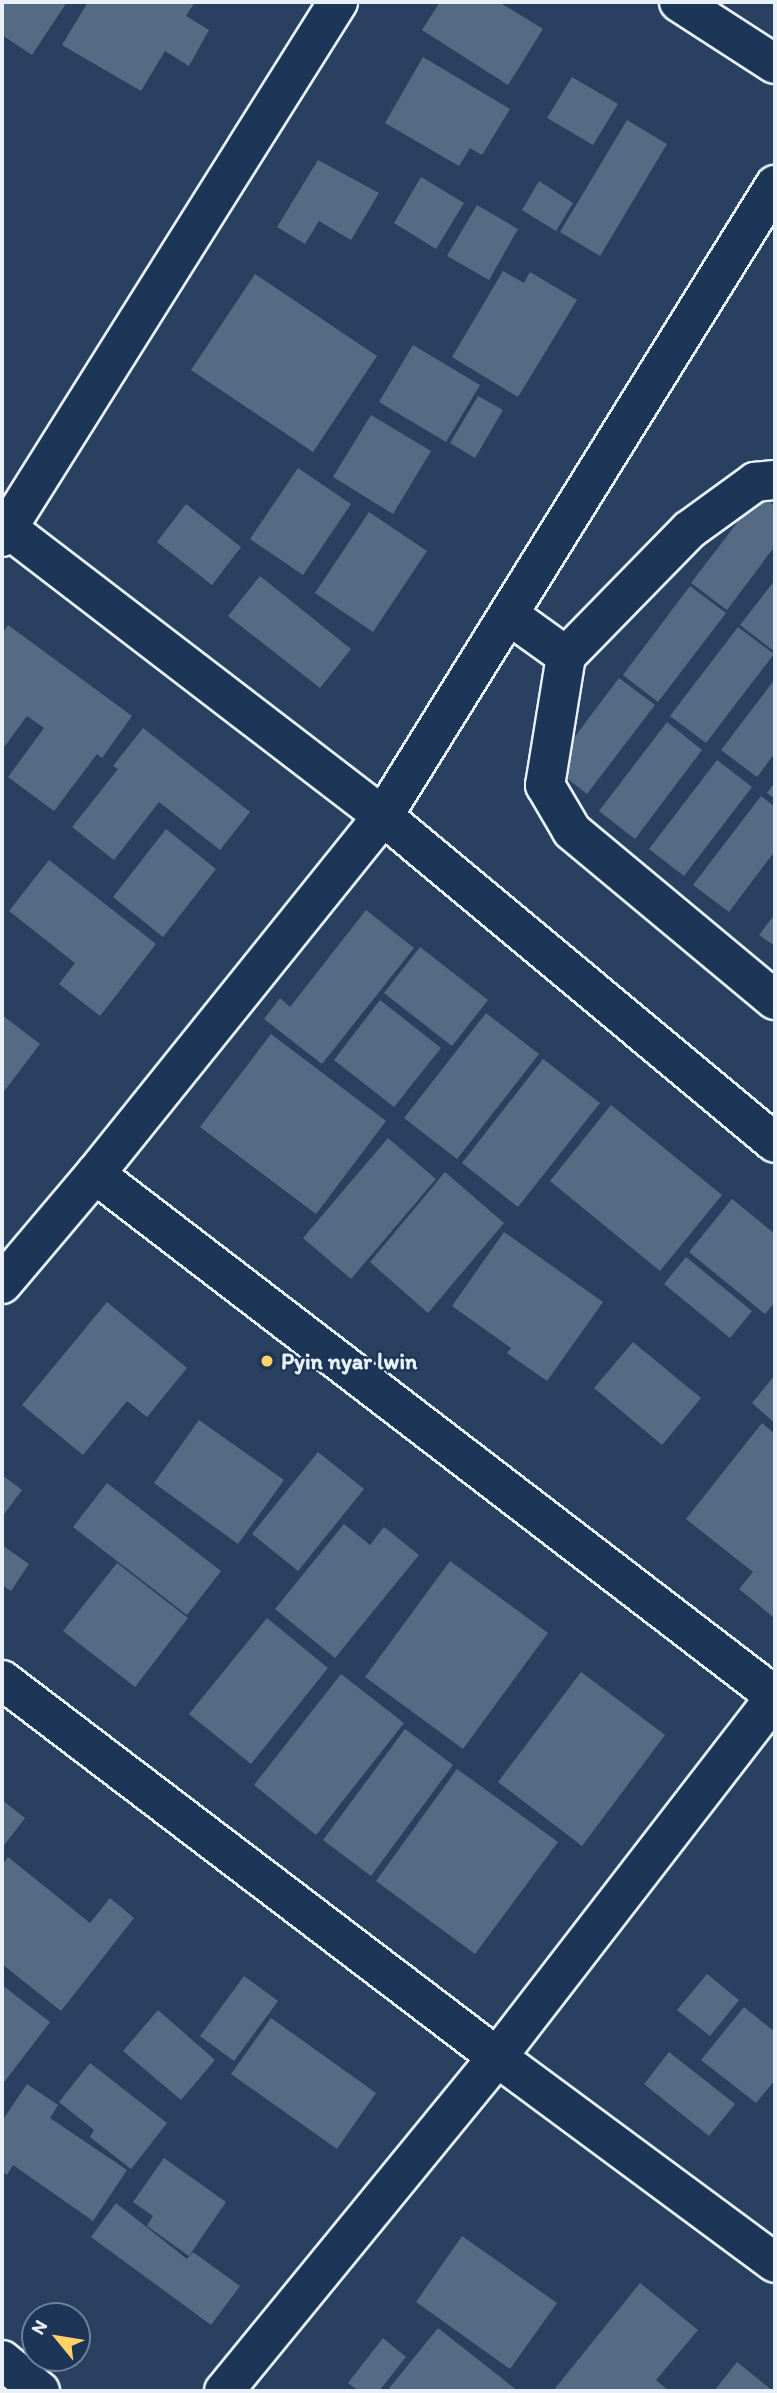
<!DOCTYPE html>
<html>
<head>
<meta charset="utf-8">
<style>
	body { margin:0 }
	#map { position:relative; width:777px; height:2393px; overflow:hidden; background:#294061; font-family:Itim,sans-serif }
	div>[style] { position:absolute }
	.building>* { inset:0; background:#556a83 }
	.roads { filter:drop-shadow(2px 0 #e8f1f8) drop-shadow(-2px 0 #e8f1f8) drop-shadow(0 2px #e8f1f8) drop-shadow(0 -2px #e8f1f8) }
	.minor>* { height:38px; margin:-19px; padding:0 19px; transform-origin:19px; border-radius:19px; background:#1d3557 }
	.dots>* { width:19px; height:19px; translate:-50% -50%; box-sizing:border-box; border:4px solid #1d3557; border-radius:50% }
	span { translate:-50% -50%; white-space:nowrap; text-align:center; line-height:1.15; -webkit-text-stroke:5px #1d3557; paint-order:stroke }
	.poi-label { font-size:23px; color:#e8f1f8; font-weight:700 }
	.left { translate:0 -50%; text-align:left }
	.frame { position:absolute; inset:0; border:4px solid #e8f1f8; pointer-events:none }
	.north { position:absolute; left:21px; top:2302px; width:70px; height:70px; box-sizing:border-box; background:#1d3557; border:2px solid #6e8097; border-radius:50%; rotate:300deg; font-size:19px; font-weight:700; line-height:28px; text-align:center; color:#e8f1f8 }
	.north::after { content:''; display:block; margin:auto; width:24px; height:32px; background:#ffd166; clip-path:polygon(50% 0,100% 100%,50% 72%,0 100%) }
</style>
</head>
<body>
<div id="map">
	<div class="building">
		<div style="clip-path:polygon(2px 2px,67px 2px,32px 55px,2px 35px)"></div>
		<div style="clip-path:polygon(88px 2px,195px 2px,186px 16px,209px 30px,189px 66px,165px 51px,141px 91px,62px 45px)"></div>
		<div style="clip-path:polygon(440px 2px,499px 2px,543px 29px,508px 85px,422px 30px)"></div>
		<div style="clip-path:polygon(423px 57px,510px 109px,482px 155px,470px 148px,459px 166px,385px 123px)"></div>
		<div style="clip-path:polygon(572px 77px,618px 104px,593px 145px,547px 118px)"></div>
		<div style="clip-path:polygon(627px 120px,667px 144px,600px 256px,560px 232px)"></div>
		<div style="clip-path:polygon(318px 160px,379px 193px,351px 240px,319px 221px,305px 244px,277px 227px)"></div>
		<div style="clip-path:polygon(421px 177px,464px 203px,436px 249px,394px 223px)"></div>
		<div style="clip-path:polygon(539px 181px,573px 203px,556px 231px,522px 210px)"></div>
		<div style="clip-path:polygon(477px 205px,518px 229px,489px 280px,447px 256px)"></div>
		<div style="clip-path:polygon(503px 271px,524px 283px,530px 272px,577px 300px,518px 397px,452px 357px)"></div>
		<div style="clip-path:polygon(255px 274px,377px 356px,313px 452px,191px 370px)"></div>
		<div style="clip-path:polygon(413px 345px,480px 385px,446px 442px,379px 402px)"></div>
		<div style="clip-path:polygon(478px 396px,503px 410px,475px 458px,450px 443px)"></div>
		<div style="clip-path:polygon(371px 415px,431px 451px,393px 514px,333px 477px)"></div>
		<div style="clip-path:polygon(298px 468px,351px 504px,303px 575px,250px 539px)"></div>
		<div style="clip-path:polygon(759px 494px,775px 506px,775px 546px,727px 610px,691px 583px)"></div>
		<div style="clip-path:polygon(186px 504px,241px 547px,212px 585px,157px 542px)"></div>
		<div style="clip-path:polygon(369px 512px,427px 551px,373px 632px,315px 593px)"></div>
		<div style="clip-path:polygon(260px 576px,351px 649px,320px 688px,228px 616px)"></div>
		<div style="clip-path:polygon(775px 580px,775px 652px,740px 625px)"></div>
		<div style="clip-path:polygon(690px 586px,726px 613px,658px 702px,623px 675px)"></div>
		<div style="clip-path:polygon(8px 625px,132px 716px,102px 758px,97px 754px,54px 811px,8px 777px,44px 728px,27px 716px,2px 750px,2px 634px)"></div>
		<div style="clip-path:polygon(738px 627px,774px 654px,706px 743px,670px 716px)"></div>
		<div style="clip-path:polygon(619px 678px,655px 705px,587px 794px,552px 767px)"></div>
		<div style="clip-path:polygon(775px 679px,775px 753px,757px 777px,721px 750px)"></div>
		<div style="clip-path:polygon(667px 722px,702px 750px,635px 839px,599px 811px)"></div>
		<div style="clip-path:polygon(143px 728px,250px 812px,220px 850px,159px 802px,114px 860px,72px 827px,118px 769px,113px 766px)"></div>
		<div style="clip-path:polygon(717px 760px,752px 787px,684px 876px,649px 849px)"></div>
		<div style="clip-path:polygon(775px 782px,775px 799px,767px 793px)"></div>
		<div style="clip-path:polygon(761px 796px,775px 807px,775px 851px,729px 912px,693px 885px)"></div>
		<div style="clip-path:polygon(166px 829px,216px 869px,163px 937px,113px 897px)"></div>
		<div style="clip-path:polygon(49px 860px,156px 944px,100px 1016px,59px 984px,75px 963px,9px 911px)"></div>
		<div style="clip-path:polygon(366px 910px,414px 948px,322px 1064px,264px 1019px,280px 998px,290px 1007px)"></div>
		<div style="clip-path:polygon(775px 914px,775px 946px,759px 935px)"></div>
		<div style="clip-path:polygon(420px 947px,488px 1000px,452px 1046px,384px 993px)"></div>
		<div style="clip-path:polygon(380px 1000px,441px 1048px,394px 1107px,334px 1060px)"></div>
		<div style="clip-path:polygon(486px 1013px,539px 1054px,457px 1159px,404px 1118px)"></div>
		<div style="clip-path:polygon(2px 1015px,40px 1044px,2px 1094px)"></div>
		<div style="clip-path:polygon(271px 1034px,386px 1121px,316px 1214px,200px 1127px)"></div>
		<div style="clip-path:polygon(543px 1059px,600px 1103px,518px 1207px,462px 1163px)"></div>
		<div style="clip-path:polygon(611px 1105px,722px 1195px,660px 1271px,550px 1181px)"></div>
		<div style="clip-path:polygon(388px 1138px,436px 1179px,351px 1279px,303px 1238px)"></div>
		<div style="clip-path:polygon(445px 1172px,504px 1223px,428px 1313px,370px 1262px)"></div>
		<div style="clip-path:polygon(732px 1199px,775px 1234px,775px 1302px,765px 1314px,689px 1252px)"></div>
		<div style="clip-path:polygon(504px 1232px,603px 1302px,547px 1381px,507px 1353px,511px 1348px,452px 1306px)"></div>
		<div style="clip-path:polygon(686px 1257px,752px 1311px,730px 1338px,664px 1284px)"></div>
		<div style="clip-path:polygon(107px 1302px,187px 1368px,147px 1417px,127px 1401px,83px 1455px,22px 1405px)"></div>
		<div style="clip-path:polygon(633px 1342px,701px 1398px,662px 1445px,594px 1388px)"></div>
		<div style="clip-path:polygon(775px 1375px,775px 1423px,752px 1403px)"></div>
		<div style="clip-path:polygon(199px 1420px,284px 1480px,238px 1544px,154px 1483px)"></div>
		<div style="clip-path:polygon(762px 1423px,775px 1434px,773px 1617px,739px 1589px,753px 1572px,686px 1519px)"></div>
		<div style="clip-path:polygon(318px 1452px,364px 1489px,298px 1571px,252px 1534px)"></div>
		<div style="clip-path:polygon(2px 1475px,22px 1490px,2px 1517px)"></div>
		<div style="clip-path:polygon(107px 1483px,221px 1571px,187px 1615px,73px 1527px)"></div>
		<div style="clip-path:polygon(344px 1524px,370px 1545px,384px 1527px,419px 1555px,335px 1658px,275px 1609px)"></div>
		<div style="clip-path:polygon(2px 1545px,29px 1564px,11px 1591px,2px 1585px)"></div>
		<div style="clip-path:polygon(450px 1561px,548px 1633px,463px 1749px,365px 1677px)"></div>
		<div style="clip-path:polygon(117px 1563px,188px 1618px,135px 1687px,63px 1631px)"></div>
		<div style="clip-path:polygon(267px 1618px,328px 1668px,251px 1764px,189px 1714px)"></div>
		<div style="clip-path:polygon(581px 1672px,665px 1735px,582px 1846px,498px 1782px)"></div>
		<div style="clip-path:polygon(341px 1674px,404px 1723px,316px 1835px,254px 1785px)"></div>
		<div style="clip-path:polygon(405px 1729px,453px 1765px,371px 1876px,323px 1840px)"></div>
		<div style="clip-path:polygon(457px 1769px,558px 1842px,475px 1954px,376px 1881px)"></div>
		<div style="clip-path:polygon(2px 1800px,25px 1818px,2px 1848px)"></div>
		<div style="clip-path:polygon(8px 1857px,90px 1923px,110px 1898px,134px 1918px,61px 2011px,2px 1964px,2px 1865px)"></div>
		<div style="clip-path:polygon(707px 1974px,739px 2000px,710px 2036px,677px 2010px)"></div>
		<div style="clip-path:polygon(244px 1976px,278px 2001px,234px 2061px,200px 2036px)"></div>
		<div style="clip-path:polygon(2px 1985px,50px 2022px,2px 2085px)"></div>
		<div style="clip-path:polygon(744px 2007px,775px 2032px,775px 2080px,756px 2103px,701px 2060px)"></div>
		<div style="clip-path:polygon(158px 2010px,215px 2060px,181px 2100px,123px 2051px)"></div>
		<div style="clip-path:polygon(271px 2018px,376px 2093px,337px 2149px,231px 2074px)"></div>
		<div style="clip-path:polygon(669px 2052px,735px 2104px,709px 2136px,644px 2084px)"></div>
		<div style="clip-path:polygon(90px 2063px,167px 2123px,131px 2169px,90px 2137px,94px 2130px,59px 2102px)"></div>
		<div style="clip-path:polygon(27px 2084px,58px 2105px,50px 2118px,127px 2170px,93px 2221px,13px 2165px,7px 2175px,2px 2171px,2px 2121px)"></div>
		<div style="clip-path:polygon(164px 2158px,226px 2202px,189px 2256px,147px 2226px,153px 2216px,133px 2202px)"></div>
		<div style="clip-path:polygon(116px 2203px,187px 2259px,193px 2252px,240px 2286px,211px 2325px,91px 2237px)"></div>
		<div style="clip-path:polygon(462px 2236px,557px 2303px,510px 2369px,416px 2302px)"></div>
		<div style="clip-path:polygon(640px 2283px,698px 2330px,656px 2380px,669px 2391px,553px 2391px)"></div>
		<div style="clip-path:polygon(438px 2328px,518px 2391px,387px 2391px)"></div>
		<div style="clip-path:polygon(383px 2338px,406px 2357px,379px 2391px,359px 2391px,348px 2383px)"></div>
		<div style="clip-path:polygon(737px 2362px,773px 2391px,714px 2391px)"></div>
	</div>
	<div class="roads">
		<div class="minor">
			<div style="left:679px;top:2px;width:114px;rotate:32.9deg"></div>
			<div style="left:2px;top:524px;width:480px;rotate:37.5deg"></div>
			<div style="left:383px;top:816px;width:510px;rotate:39.83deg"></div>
			<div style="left:2px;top:537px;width:632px;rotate:-57.87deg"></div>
			<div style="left:509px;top:615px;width:70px;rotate:35.7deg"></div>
			<div style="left:566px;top:656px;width:131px;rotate:99.2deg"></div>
			<div style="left:545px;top:785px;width:53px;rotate:59.6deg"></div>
			<div style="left:572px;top:831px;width:264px;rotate:39.8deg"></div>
			<div style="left:566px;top:656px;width:176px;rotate:-45.7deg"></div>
			<div style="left:689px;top:530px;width:82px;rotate:-36deg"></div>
			<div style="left:755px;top:482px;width:20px;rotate:-6deg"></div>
			<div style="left:95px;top:1174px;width:857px;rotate:37.51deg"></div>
			<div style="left:2px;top:1284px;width:144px;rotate:-49.8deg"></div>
			<div style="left:95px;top:1174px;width:459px;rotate:-51.2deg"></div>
			<div style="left:383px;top:816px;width:743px;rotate:-58.15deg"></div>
			<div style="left:2px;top:1680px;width:622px;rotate:37.29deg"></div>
			<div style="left:497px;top:2057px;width:346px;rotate:36.5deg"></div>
			<div style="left:2px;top:2360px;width:49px;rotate:39.2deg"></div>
			<div style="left:224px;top:2391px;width:431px;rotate:-50.7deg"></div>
			<div style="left:497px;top:2057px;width:455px;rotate:-52.3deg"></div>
		</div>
	</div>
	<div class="dots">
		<div style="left:267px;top:1361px;background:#ffd166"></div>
	</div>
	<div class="poi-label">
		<span class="left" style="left:281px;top:1361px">Pyin nyar lwin</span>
	</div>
	<div class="frame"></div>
	<div class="north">N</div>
</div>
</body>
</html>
